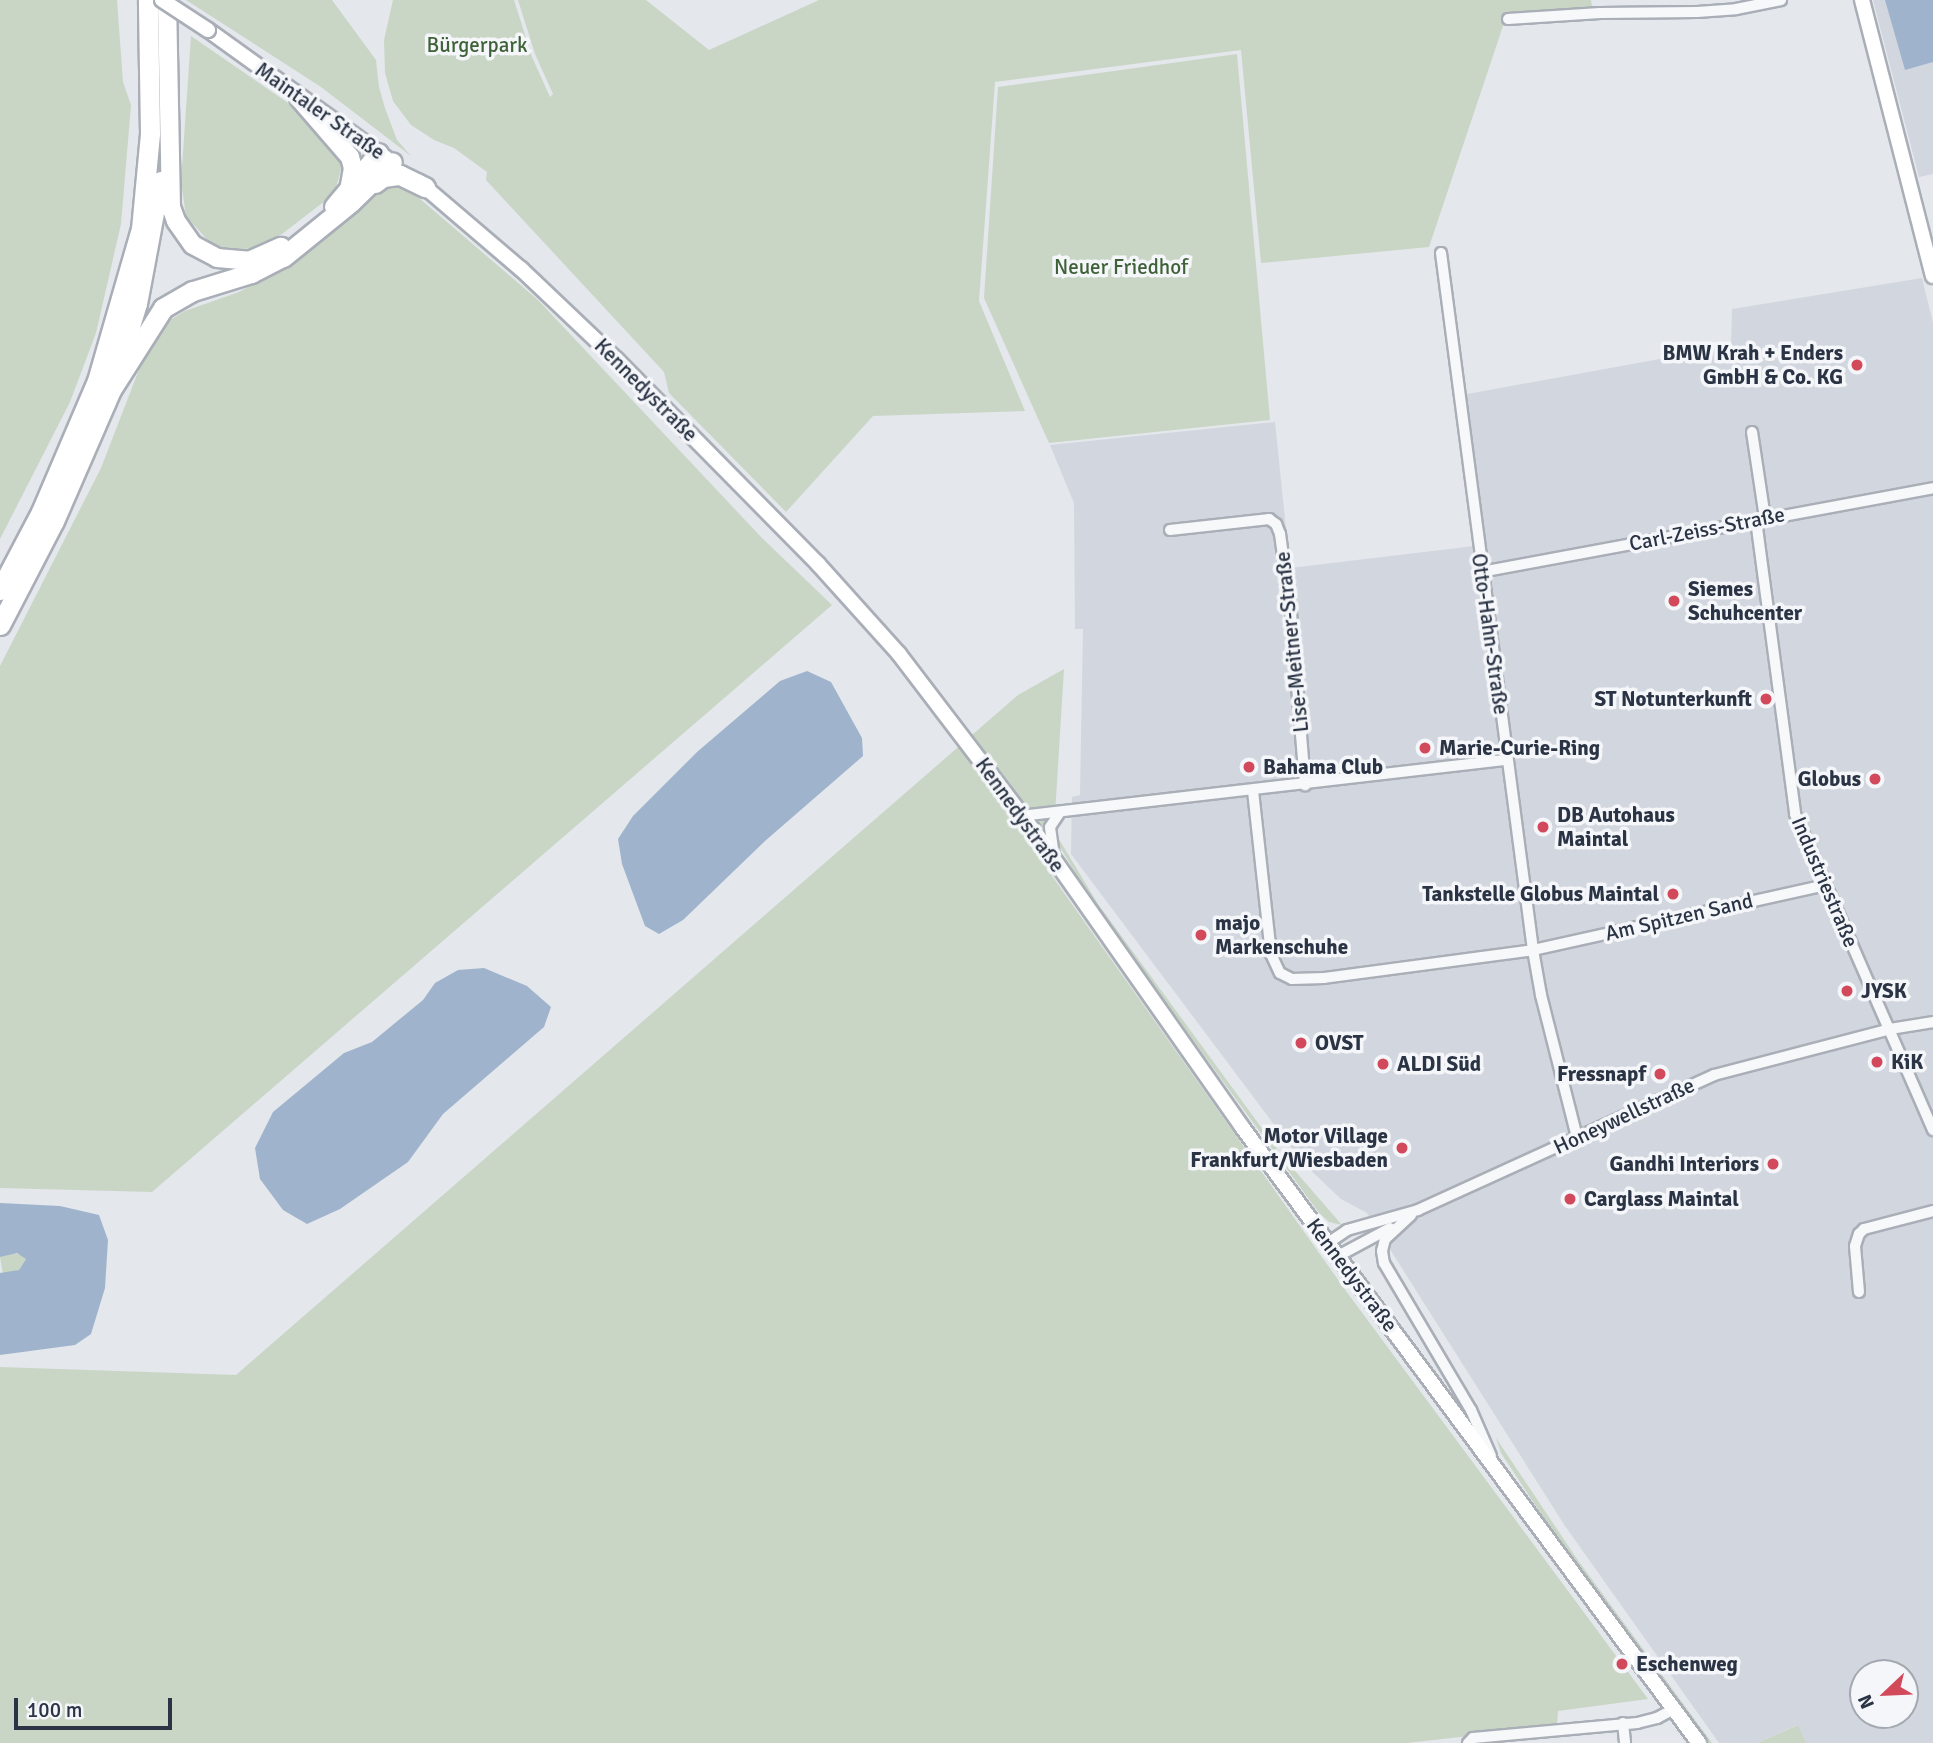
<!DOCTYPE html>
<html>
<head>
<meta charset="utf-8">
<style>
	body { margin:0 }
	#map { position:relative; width:1933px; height:1743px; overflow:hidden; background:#e4e7ec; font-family:Signika,sans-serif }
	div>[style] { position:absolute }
	.built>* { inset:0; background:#d2d6de }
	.green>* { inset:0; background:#c9d6c5 }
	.water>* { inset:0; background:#9fb4cc }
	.roads { filter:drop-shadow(2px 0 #a9aeb7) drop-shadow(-2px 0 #a9aeb7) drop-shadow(0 2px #a9aeb7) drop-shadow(0 -2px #a9aeb7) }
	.minor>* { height:10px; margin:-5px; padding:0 5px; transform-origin:5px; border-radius:5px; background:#f7f8fa }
	.secondary>* { height:14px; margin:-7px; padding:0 7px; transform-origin:7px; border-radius:7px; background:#fff }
	.trunk>* { height:18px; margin:-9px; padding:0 9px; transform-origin:9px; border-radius:9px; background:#fff }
	.motorway>* { height:19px; margin:-9.5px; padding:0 9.5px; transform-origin:9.5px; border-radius:9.5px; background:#fff }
	.bridges { filter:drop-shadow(2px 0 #a9aeb7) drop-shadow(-2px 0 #a9aeb7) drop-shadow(0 2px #a9aeb7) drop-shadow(0 -2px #a9aeb7) }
	.secondary-bridge>* { height:14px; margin:-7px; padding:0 7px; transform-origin:7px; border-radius:7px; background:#fff }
	.dots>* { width:19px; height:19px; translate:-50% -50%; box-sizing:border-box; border:4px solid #f4f6f9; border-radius:50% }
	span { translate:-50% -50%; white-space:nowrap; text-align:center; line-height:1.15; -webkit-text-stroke:7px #f4f6f9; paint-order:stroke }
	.park-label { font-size:21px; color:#3f6138 }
	.street-label { font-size:21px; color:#2b3445 }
	.poi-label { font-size:21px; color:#2b3445; font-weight:700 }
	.right { translate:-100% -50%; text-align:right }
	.left { translate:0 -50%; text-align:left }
	.north { position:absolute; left:1849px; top:1659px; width:70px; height:70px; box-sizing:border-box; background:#f4f6f9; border:2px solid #a4a8b1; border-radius:50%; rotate:247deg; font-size:19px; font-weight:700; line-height:28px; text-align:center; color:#2b3445 }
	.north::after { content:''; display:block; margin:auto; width:24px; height:32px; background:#d1495b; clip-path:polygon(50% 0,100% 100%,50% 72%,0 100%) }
	.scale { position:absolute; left:14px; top:1698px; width:158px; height:32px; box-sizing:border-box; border:4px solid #2b3445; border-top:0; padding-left:9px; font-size:21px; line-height:24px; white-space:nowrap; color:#2b3445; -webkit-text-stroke:5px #f4f6f9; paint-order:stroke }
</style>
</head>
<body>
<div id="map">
	<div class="built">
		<div style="clip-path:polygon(1873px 0,1933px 0,1933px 174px,1919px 177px)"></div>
		<div style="clip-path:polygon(evenodd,1922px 278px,1933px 323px,1933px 1743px,1806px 1743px,1797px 1725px,1757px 1743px,1719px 1743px,1565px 1526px,1367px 1213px,1341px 1199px,1303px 1163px,1071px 854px,1072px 797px,1080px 795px,1083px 629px,1075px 629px,1074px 503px,1050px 445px,1275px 422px,1290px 568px,1483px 545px,1462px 395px,1731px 346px,1732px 309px,1922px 278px,1863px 1673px,1905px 1673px,1905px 1715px,1863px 1715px,1863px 1673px)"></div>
	</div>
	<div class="green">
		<div style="clip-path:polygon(0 0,117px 0,123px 82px,131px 105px,121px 224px,96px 333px,70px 402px,0 539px)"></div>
		<div style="clip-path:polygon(186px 0,332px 0,376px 60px,379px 87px,385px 108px,397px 140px,411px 156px,321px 87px)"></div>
		<div style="clip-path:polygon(393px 0,514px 0,532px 57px,550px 97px,553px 94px,535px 54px,518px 0,646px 0,709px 50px,819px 0,1591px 0,1593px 13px,1505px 20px,1429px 247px,1261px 263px,1241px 50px,995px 82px,979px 301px,1025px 411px,873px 416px,786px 512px,669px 393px,664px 372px,486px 180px,487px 172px,454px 148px,434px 140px,411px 125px,393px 101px,385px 73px,384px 40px)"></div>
		<div style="clip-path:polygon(191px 36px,307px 116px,337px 150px,342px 166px,334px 194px,282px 234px,256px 248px,229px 250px,212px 245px,186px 216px,181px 182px)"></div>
		<div style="clip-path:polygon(1237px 54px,1270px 420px,1049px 443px,984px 298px,998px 87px)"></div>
		<div style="clip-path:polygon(392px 186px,412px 192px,538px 300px,762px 538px,832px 605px,152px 1192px,0 1188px,0 666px,101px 468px,145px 354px,160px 326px,185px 311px,239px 292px,270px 275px,381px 187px)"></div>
		<div style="clip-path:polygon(1064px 669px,1054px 831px,1098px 904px,1283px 1157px,1342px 1225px,1329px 1222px,1319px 1213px,1093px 903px,1054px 837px,1052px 876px,1346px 1291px,1648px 1699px,1558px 1711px,1557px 1726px,1407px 1743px,0 1743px,0 1367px,236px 1375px,1018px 695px)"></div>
		<div style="clip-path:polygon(9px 1252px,23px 1255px,26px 1259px,19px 1270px,3px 1275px,0 1257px)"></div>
		<div style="clip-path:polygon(1496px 1438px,1577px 1559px,1712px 1743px,1706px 1743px,1553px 1532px,1501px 1453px)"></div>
		<div style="clip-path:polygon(1798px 1725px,1806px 1743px,1757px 1743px)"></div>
	</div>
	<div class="water">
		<div style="clip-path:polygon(1885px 0,1933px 0,1933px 62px,1905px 70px)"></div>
		<div style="clip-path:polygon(807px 671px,831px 682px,862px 738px,863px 756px,765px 841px,683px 920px,659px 934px,645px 926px,622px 864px,618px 839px,633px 816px,697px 752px,780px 681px)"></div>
		<div style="clip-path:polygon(484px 968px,527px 986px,551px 1007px,544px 1027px,443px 1114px,408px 1162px,340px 1209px,307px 1224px,283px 1210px,260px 1179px,255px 1148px,273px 1112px,344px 1053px,372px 1042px,423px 1000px,435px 983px,458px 970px)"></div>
		<div style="clip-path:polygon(0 1203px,60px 1206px,99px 1215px,108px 1240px,105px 1288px,91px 1334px,75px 1345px,0 1355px,0 1273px,19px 1270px,26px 1259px,17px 1253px,0 1257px)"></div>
	</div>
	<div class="roads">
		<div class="minor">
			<div style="left:1508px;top:19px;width:92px;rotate:-3.7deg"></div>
			<div style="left:1600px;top:13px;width:97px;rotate:-0.6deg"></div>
			<div style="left:1697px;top:12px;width:39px;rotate:-4deg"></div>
			<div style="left:1736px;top:9px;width:46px;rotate:-11.3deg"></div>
			<div style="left:1441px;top:253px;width:703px;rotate:82.48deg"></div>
			<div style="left:1533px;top:950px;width:46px;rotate:79.9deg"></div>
			<div style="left:1541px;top:995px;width:146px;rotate:75.8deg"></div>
			<div style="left:1752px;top:432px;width:87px;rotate:81.4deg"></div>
			<div style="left:1756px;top:520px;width:297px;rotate:82.4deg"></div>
			<div style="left:1795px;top:814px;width:345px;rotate:66.4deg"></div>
			<div style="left:1170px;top:530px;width:100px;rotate:-6.3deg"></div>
			<div style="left:1269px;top:519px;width:9px;rotate:36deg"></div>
			<div style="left:1276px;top:524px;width:11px;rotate:68deg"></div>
			<div style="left:1280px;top:534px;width:80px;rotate:82.1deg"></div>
			<div style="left:1291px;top:613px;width:173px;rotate:85.3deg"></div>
			<div style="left:1481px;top:572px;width:460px;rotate:-10.5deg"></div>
			<div style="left:1253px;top:791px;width:164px;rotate:83.7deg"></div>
			<div style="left:1271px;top:954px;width:21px;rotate:65deg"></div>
			<div style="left:1280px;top:973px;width:13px;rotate:27deg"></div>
			<div style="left:1292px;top:979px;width:32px;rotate:-2deg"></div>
			<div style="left:1324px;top:978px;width:211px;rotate:-7.6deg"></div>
			<div style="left:1533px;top:950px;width:299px;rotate:-12.5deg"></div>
			<div style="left:1021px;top:816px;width:488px;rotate:-6.6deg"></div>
			<div style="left:1054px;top:856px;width:29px;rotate:-98deg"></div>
			<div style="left:1050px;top:827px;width:18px;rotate:-56deg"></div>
			<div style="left:1411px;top:1215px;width:35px;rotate:137deg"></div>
			<div style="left:1385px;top:1239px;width:12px;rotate:104deg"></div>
			<div style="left:1382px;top:1251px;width:12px;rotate:81deg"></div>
			<div style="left:1384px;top:1263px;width:171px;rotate:59.4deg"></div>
			<div style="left:1471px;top:1410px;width:50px;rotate:66.5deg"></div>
			<div style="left:1328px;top:1243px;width:23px;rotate:-34deg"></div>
			<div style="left:1347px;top:1230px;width:74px;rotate:-15.7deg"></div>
			<div style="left:1418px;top:1210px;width:325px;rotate:-24.5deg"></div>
			<div style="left:1714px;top:1075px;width:182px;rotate:-14.6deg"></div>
			<div style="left:1890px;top:1029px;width:44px;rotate:-9.2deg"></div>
			<div style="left:1338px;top:1256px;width:59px;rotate:-28.3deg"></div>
			<div style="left:1859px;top:1292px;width:46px;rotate:-95deg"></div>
			<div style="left:1855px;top:1246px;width:13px;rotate:-72deg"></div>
			<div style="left:1859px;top:1234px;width:7px;rotate:-45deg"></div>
			<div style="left:1864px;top:1229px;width:71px;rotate:-14.6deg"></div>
			<div style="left:1623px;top:1723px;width:20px;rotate:84deg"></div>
			<div style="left:1468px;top:1743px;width:7px;rotate:-45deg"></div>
			<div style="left:1473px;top:1738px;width:165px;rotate:-5.2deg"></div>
			<div style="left:1637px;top:1723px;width:21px;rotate:-14deg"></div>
			<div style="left:1657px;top:1718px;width:19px;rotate:-28deg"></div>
		</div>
		<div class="secondary">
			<div style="left:1862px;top:0;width:285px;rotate:75.6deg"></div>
			<div style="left:208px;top:30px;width:219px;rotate:35.7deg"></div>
			<div style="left:419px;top:182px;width:134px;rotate:40.5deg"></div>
			<div style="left:521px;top:269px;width:131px;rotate:43.5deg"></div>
			<div style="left:616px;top:359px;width:288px;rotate:45.4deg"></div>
			<div style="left:818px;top:564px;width:121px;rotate:48deg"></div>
			<div style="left:899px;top:654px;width:231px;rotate:52.7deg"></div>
			<div style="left:1039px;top:838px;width:353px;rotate:54.9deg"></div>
			<div style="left:1242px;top:1127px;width:767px;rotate:53.43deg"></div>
		</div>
		<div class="trunk">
			<div style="left:167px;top:0;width:207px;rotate:88.9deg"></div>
			<div style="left:171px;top:207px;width:15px;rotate:70deg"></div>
			<div style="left:176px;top:221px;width:29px;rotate:55deg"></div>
			<div style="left:193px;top:245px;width:27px;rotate:28deg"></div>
			<div style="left:217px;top:258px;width:32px;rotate:5deg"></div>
			<div style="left:249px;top:261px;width:35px;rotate:-24deg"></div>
			<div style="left:299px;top:98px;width:78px;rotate:49.2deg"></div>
			<div style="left:350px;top:157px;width:11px;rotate:75deg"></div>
			<div style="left:353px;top:168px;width:22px;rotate:100deg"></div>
			<div style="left:334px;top:207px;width:70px;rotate:-50.2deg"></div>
			<div style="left:116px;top:375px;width:74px;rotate:-72.8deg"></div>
			<div style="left:138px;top:304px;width:125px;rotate:-79.4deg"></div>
		</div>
		<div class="motorway">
			<div style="left:375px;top:183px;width:10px;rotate:-37deg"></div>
			<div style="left:383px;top:177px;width:17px;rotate:-7deg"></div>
			<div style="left:400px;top:175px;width:28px;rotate:26deg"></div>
			<div style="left:0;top:590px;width:88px;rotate:-62.3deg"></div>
			<div style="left:41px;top:512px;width:142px;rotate:-66.9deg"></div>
			<div style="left:97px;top:381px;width:158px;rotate:-73.9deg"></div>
			<div style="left:141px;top:229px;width:96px;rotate:-84.6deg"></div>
			<div style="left:150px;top:133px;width:133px;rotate:-90.9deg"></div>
			<div style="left:0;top:625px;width:117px;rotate:-62.6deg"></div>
			<div style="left:54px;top:521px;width:143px;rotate:-66.5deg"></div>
			<div style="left:111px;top:390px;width:97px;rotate:-57.6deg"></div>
			<div style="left:163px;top:308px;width:34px;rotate:-30deg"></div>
			<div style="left:193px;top:291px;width:61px;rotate:-17.2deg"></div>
			<div style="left:251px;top:273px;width:36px;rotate:-27deg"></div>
			<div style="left:283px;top:257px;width:87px;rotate:-39deg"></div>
			<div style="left:351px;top:202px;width:57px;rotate:-44.3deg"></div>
		</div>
	</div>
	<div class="bridges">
		<div class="secondary-bridge">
			<div style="left:162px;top:0;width:55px;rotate:33.1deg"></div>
		</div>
	</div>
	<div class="dots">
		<div style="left:1857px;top:365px;background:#d1495b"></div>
		<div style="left:1674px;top:601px;background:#d1495b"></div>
		<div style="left:1766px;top:699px;background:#d1495b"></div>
		<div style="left:1425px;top:748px;background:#d1495b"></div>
		<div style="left:1249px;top:767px;background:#d1495b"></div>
		<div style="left:1875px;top:779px;background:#d1495b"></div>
		<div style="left:1543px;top:827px;background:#d1495b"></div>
		<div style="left:1673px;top:894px;background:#d1495b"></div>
		<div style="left:1201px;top:935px;background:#d1495b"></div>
		<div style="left:1847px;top:991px;background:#d1495b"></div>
		<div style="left:1301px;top:1043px;background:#d1495b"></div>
		<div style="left:1877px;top:1062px;background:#d1495b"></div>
		<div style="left:1383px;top:1064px;background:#d1495b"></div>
		<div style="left:1660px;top:1074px;background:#d1495b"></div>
		<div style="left:1402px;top:1148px;background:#d1495b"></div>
		<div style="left:1773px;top:1164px;background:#d1495b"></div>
		<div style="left:1570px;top:1199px;background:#d1495b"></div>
		<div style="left:1622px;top:1664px;background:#d1495b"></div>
	</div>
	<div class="park-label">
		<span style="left:477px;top:45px">Bürgerpark</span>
		<span style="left:1121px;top:267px">Neuer Friedhof</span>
	</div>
	<div class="street-label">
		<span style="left:320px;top:111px;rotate:35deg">Maintaler Straße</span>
		<span style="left:646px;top:390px;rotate:45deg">Kennedystraße</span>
		<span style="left:1707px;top:529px;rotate:-11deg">Carl-Zeiss-Straße</span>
		<span style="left:1490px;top:634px;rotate:82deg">Otto-Hahn-Straße</span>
		<span style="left:1292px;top:642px;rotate:-96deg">Lise-Meitner-Straße</span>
		<span style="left:1020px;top:815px;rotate:54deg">Kennedystraße</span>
		<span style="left:1825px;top:882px;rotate:67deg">Industriestraße</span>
		<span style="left:1679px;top:917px;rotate:-13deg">Am Spitzen Sand</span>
		<span style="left:1624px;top:1116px;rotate:-25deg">Honeywellstraße</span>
		<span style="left:1352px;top:1275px;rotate:53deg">Kennedystraße</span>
	</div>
	<div class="poi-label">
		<span class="right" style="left:1843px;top:365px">BMW Krah + Enders<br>GmbH &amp; Co. KG</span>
		<span class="left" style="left:1688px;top:601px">Siemes<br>Schuhcenter</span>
		<span class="right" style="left:1752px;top:699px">ST Notunterkunft</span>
		<span class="left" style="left:1439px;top:748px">Marie-Curie-Ring</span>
		<span class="left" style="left:1263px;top:767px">Bahama Club</span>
		<span class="right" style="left:1861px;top:779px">Globus</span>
		<span class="left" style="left:1557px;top:827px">DB Autohaus<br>Maintal</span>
		<span class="right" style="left:1659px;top:894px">Tankstelle Globus Maintal</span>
		<span class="left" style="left:1215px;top:935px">majo<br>Markenschuhe</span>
		<span class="left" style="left:1861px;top:991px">JYSK</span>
		<span class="left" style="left:1315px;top:1043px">OVST</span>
		<span class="left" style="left:1891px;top:1062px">KiK</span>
		<span class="left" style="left:1397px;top:1064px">ALDI Süd</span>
		<span class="right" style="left:1646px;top:1074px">Fressnapf</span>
		<span class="right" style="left:1388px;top:1148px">Motor Village<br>Frankfurt/Wiesbaden</span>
		<span class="right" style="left:1759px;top:1164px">Gandhi Interiors</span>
		<span class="left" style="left:1584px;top:1199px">Carglass Maintal</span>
		<span class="left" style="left:1636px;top:1664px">Eschenweg</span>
	</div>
	<div class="north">N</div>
	<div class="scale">100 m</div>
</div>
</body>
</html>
